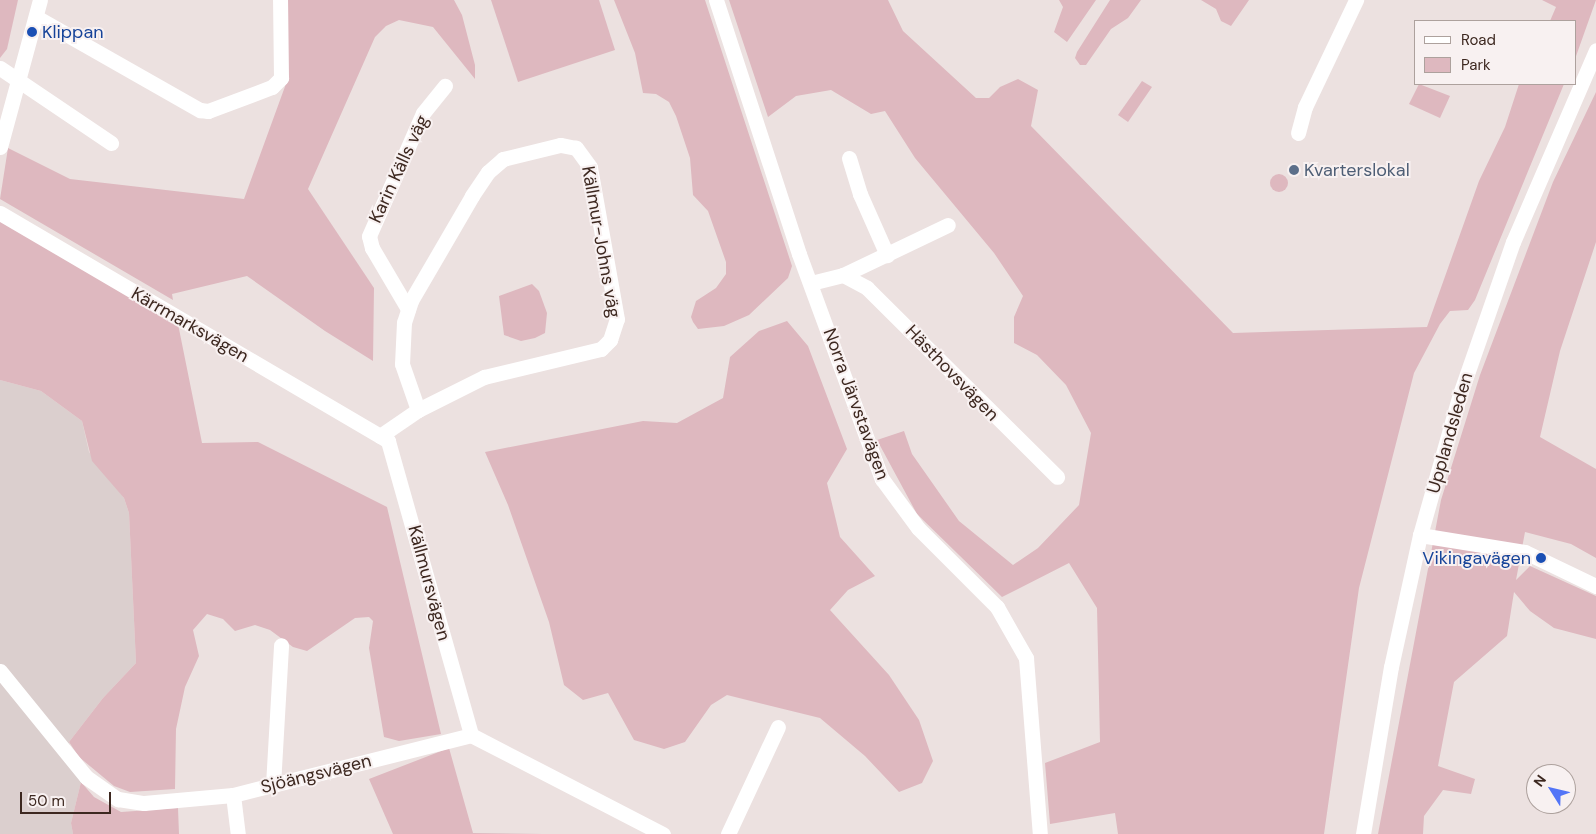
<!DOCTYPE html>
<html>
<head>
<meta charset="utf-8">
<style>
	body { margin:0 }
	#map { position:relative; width:1596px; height:834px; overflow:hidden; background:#ece1e0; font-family:"DM Sans",sans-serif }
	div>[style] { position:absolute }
	.built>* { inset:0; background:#dbcfce }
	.green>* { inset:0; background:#deb8bf }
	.round { border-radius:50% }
	.minor>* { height:15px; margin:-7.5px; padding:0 7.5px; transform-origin:7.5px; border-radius:7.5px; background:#fff }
	.dots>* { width:14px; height:14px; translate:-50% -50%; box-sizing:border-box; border:2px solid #f8f1f1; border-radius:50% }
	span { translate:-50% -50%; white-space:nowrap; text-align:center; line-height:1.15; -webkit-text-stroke:4px #f8f1f1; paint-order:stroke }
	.transit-label { font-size:18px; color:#164399 }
	.left { translate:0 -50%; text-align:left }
	.right { translate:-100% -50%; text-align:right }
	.street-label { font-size:18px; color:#3d2820 }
	.service-label { font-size:18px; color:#4e5e75 }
	.legend { position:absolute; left:1414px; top:20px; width:162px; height:65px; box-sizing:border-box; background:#f8f1f1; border:1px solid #ada19d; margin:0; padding:6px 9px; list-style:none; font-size:15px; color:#3d2820 }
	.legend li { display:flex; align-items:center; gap:10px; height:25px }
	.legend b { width:25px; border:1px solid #ada19d }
	.north { position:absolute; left:1526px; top:764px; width:50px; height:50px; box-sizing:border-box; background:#f8f1f1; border:1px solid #ada19d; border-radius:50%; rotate:306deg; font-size:14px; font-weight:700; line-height:20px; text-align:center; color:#3d2820 }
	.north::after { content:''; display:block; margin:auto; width:18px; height:22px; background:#5375f7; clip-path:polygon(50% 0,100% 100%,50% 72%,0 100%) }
	.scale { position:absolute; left:20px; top:792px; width:91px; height:22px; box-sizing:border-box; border:2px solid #3d2820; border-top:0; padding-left:6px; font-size:15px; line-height:18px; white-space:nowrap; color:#3d2820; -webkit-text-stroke:4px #f8f1f1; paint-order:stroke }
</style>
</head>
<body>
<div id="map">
	<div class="built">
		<div style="clip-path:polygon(0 380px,41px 391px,82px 421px,89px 452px,124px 498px,129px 513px,136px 663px,103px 698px,69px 742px,81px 782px,71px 823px,73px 834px,0 834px)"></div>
	</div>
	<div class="green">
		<div style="clip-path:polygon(0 0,18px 0,7px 49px,0 58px)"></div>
		<div style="clip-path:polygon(288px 0,454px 0,462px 15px,475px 65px,475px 79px,433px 27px,399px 20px,386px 26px,375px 37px,308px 189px,374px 288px,373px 361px,325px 331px,247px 276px,172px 294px,173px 300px,0 199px,8px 148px,70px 179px,244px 199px,287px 81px)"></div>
		<div style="clip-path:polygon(491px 0,599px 0,615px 50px,518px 82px)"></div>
		<div style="clip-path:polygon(614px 0,705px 0,792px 266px,788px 278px,749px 315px,724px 326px,698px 329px,693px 322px,691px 317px,696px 301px,716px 288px,726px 274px,726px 262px,708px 211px,693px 195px,690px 158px,676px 116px,669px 102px,656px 94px,643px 93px,635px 53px)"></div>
		<div style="clip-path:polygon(729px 0,888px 0,903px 31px,976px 98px,989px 98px,1000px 87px,1018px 79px,1038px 90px,1031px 126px,1233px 333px,1427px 327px,1479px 181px,1505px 127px,1519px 84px,1564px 84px,1475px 300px,1468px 310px,1450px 311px,1440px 324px,1414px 373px,1359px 588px,1324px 834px,1118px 834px,1115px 813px,1050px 824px,1045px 763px,1100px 742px,1097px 608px,1069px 563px,1002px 597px,917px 514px,877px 440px,904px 431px,912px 454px,959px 521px,1013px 565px,1038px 548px,1079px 505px,1091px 433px,1066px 385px,1037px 355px,1014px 343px,1014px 317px,1023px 296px,994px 253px,915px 158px,885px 111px,871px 114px,831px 90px,796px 96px,768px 117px)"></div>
		<div style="clip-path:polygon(1059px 0,1096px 0,1067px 42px,1054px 32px,1063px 7px)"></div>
		<div style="clip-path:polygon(1110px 0,1141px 0,1128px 18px,1111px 29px,1086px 65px,1080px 65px,1075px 58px,1077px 52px)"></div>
		<div style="clip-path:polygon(1201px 0,1249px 0,1231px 26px,1221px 21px,1216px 9px)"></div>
		<div style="clip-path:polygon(1542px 0,1596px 0,1575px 59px,1575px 21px,1550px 21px,1556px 7px)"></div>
		<div style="clip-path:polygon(1142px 81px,1152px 87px,1128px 122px,1118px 115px)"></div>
		<div style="clip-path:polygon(1419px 84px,1450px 96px,1440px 118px,1409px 104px)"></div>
		<div style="clip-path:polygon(1596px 92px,1596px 242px,1560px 351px,1540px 437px,1596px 469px,1596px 558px,1571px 544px,1525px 532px,1516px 580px,1530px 566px,1596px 596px,1596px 639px,1554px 628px,1530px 611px,1514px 592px,1507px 636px,1454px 682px,1438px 766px,1475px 779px,1471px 794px,1443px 790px,1424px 816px,1423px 834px,1378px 834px,1441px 500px,1480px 375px,1553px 182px)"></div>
		<div class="round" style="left:1270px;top:174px;width:18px;height:18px"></div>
		<div style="clip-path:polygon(0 220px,178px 324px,202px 443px,258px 442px,387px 507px,441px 734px,399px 741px,384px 737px,369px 648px,373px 621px,369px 617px,355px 618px,307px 651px,293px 647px,270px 630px,255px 625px,235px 631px,223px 619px,207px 614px,193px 630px,199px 656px,185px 687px,176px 729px,175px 789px,130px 792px,114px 786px,79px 757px,69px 742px,103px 698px,136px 663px,129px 513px,124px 498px,92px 461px,82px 421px,41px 391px,0 380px)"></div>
		<div style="clip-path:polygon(532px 284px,539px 291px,547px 313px,545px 333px,535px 338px,521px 341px,504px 335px,499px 296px)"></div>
		<div style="clip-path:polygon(787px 321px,808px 346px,847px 449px,827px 483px,840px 537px,875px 576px,848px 590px,830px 610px,889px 675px,919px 720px,933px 761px,922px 783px,899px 792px,865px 756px,820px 718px,727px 695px,711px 705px,685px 742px,664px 749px,634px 740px,608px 693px,583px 700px,564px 685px,549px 622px,508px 505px,485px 452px,643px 421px,677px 423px,723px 398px,730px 357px,759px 331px)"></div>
		<div style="clip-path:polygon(449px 748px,473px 833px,543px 834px,393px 834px,369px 779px)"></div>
		<div style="clip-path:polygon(81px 782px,94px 797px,121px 812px,178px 808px,179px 834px,73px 834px,71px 823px)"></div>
	</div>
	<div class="minor">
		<div style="left:716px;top:0;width:267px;rotate:71.9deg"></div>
		<div style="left:799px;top:254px;width:240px;rotate:69.8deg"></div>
		<div style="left:882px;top:479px;width:61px;rotate:53.7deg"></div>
		<div style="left:918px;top:528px;width:112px;rotate:45deg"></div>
		<div style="left:997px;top:607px;width:59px;rotate:60.4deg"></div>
		<div style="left:1026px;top:658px;width:177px;rotate:85.5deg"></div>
		<div style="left:36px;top:17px;width:189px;rotate:29.6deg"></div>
		<div style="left:200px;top:110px;width:8px;rotate:7deg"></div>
		<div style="left:208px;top:111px;width:68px;rotate:-20.6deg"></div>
		<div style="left:272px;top:87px;width:13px;rotate:-45deg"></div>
		<div style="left:281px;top:78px;width:78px;rotate:-90.7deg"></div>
		<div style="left:0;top:68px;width:134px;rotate:34deg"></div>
		<div style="left:1298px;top:133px;width:27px;rotate:-75deg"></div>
		<div style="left:1305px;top:107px;width:119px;rotate:-64.5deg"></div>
		<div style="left:0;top:147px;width:152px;rotate:-74.8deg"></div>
		<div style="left:849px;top:158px;width:38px;rotate:73deg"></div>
		<div style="left:860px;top:194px;width:67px;rotate:66.1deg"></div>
		<div style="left:0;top:213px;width:450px;rotate:30.4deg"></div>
		<div style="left:388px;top:441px;width:305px;rotate:74.2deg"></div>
		<div style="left:843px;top:275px;width:116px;rotate:-25.5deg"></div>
		<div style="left:811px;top:283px;width:33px;rotate:-14deg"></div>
		<div style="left:843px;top:275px;width:27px;rotate:28deg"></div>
		<div style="left:867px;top:288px;width:268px;rotate:44.8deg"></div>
		<div style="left:408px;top:309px;width:71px;rotate:-120.5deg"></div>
		<div style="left:372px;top:248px;width:12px;rotate:-104deg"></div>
		<div style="left:369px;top:236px;width:134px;rotate:-66.3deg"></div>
		<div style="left:423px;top:113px;width:35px;rotate:-51deg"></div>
		<div style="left:380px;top:436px;width:46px;rotate:-34.4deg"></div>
		<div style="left:418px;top:410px;width:74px;rotate:-26.6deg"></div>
		<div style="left:484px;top:377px;width:120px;rotate:-13.5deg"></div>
		<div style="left:601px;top:349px;width:13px;rotate:-45deg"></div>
		<div style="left:610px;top:340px;width:22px;rotate:-72deg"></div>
		<div style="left:617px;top:319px;width:154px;rotate:-100.1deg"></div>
		<div style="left:590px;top:167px;width:24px;rotate:-126deg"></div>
		<div style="left:576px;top:148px;width:16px;rotate:-169deg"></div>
		<div style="left:560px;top:145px;width:59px;rotate:166.2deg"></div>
		<div style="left:503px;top:159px;width:20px;rotate:139deg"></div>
		<div style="left:488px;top:172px;width:29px;rotate:124deg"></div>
		<div style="left:472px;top:196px;width:121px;rotate:120.2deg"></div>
		<div style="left:411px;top:301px;width:22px;rotate:108deg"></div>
		<div style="left:404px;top:322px;width:42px;rotate:92.7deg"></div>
		<div style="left:402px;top:364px;width:49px;rotate:70.8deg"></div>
		<div style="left:1420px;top:535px;width:106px;rotate:9.2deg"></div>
		<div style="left:1525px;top:552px;width:79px;rotate:25.6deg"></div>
		<div style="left:0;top:671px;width:136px;rotate:50.9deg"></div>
		<div style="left:86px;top:777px;width:39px;rotate:35deg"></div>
		<div style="left:118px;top:799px;width:26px;rotate:9deg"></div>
		<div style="left:144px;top:803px;width:89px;rotate:-5.1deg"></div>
		<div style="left:233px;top:795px;width:245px;rotate:-14.1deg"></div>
		<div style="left:471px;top:735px;width:216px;rotate:27.3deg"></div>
		<div style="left:273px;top:785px;width:140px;rotate:-86.7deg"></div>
		<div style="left:233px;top:795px;width:39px;rotate:83deg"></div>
		<div style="left:728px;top:834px;width:118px;rotate:-65deg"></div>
		<div style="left:1363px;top:834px;width:169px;rotate:-80.5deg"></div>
		<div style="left:1391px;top:667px;width:135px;rotate:-77.6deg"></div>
		<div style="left:1420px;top:535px;width:147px;rotate:-74.2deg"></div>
		<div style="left:1460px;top:394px;width:161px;rotate:-70.8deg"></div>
		<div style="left:1513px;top:242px;width:209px;rotate:-66.6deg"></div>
	</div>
	<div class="dots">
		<div style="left:32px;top:32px;background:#1a4fb4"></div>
		<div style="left:1294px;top:170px;background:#5c6f8a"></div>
		<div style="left:1541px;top:558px;background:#1a4fb4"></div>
	</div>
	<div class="transit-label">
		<span class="left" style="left:42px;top:32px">Klippan</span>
		<span class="right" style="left:1531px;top:558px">Vikingavägen</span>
	</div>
	<div class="street-label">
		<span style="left:399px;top:169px;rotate:-65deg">Karin Källs väg</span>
		<span style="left:601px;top:242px;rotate:80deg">Källmur-Johns väg</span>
		<span style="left:190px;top:325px;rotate:30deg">Kärrmarksvägen</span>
		<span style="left:952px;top:373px;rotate:46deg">Hästhovsvägen</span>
		<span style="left:856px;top:404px;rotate:70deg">Norra Järvstavägen</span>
		<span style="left:1450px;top:433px;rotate:-74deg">Upplandsleden</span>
		<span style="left:429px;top:583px;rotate:75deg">Källmursvägen</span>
		<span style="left:316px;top:774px;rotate:-14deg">Sjöängsvägen</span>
	</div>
	<div class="service-label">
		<span class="left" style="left:1304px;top:170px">Kvarterslokal</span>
	</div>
	<ul class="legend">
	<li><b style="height:6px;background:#fff"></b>Road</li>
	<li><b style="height:14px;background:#deb8bf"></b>Park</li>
	</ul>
	<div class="north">N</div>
	<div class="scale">50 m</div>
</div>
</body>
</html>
